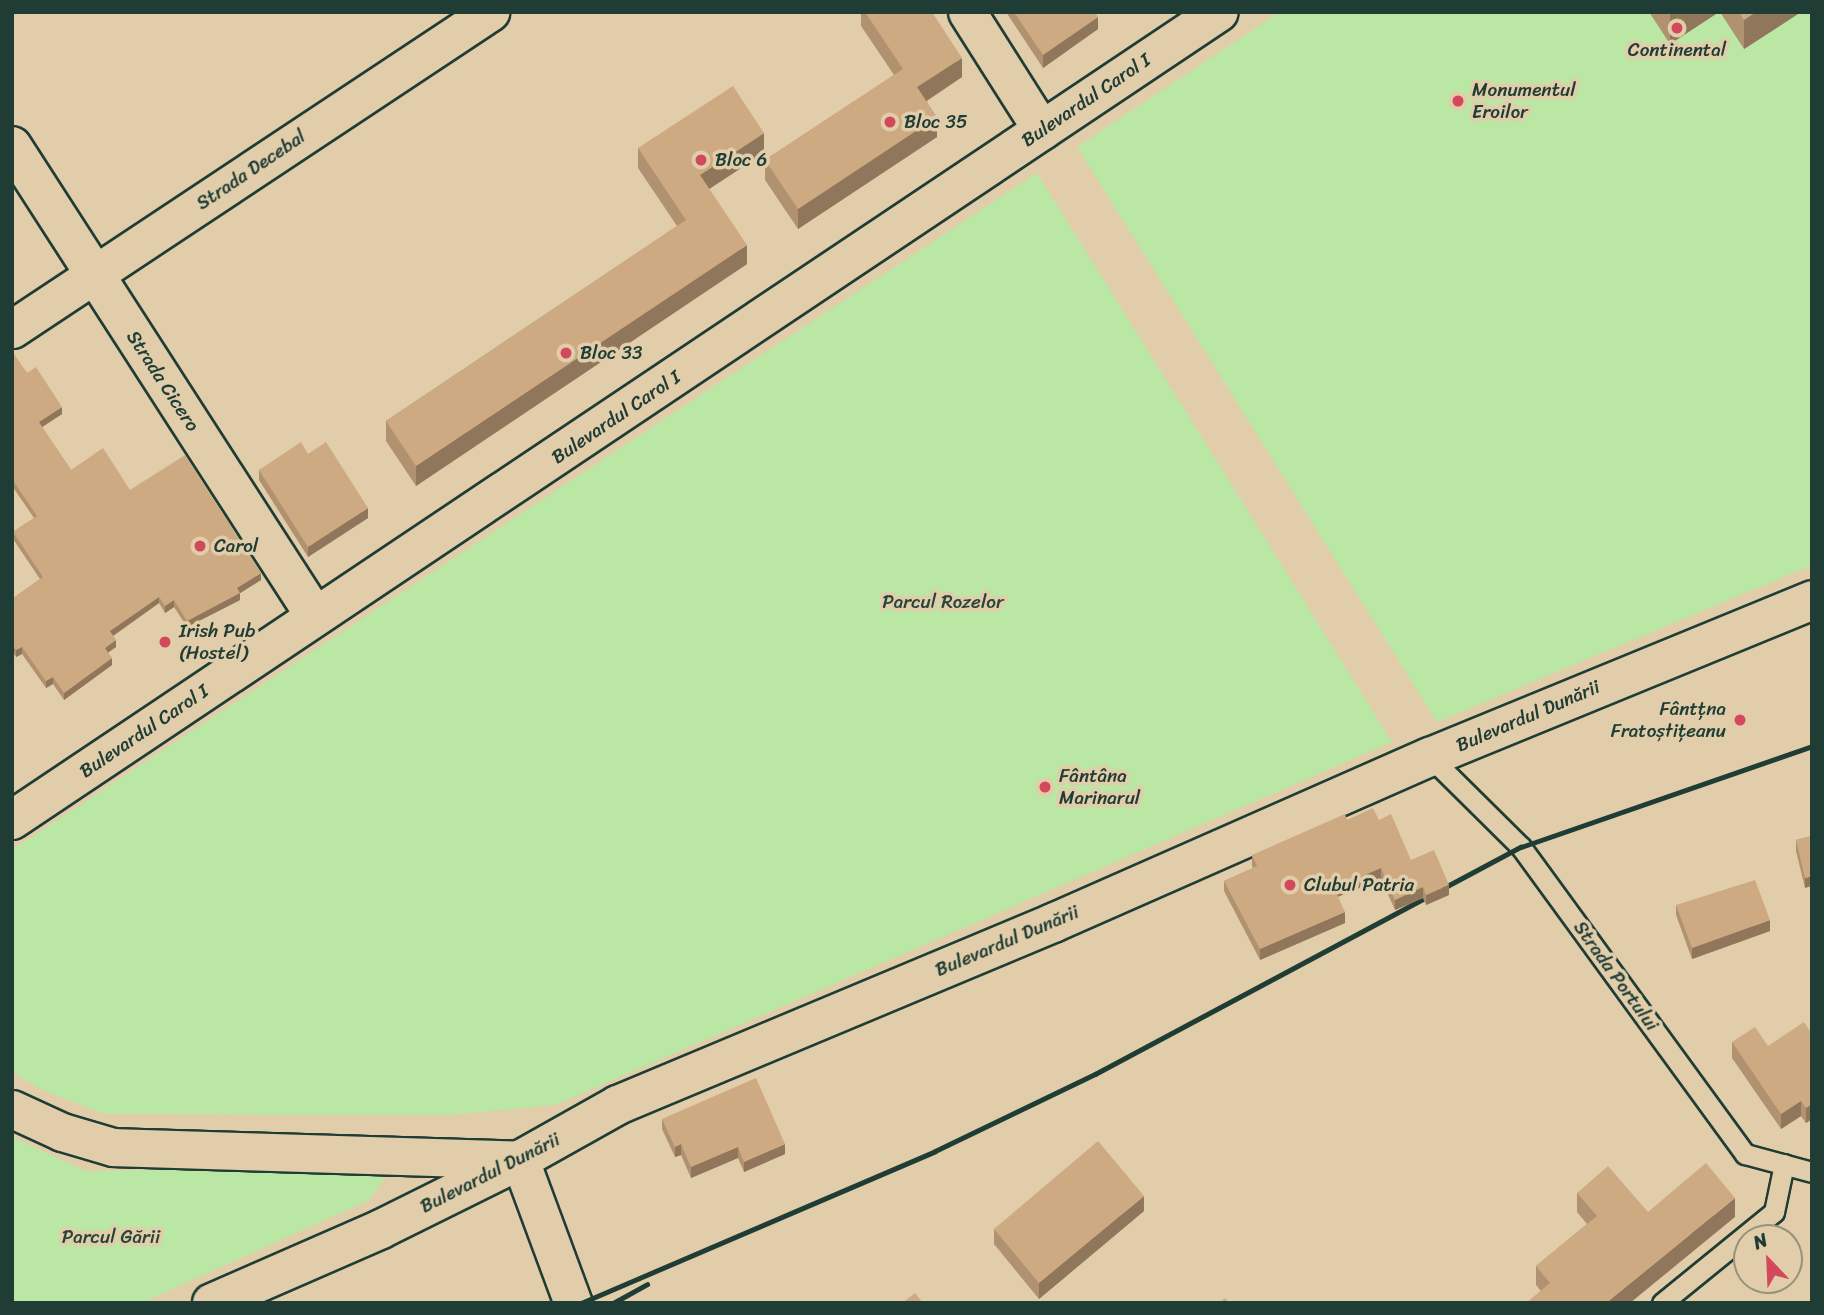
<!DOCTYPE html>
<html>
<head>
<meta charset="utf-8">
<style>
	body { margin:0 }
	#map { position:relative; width:1824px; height:1315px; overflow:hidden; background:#e2cdab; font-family:Sriracha,sans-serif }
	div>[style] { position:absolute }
	.green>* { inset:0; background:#bae7a4 }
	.roads { filter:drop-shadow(2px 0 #1f3d34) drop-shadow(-2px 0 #1f3d34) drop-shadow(0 2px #1f3d34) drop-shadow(0 -2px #1f3d34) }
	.lane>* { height:19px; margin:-9.5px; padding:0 9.5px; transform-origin:9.5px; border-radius:9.5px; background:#e2cdab }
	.street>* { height:37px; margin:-18.5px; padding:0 18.5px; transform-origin:18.5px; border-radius:18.5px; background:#e2cdab }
	.secondary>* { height:38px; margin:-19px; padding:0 19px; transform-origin:19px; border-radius:19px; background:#e2cdab }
	.rail>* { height:5px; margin:-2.5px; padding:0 2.5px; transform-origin:2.5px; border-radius:2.5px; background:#1f3d34 }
	.wall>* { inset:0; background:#b19270 }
	.shaded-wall>* { inset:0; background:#90775b }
	.building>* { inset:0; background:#ceaa82 }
	.dots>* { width:19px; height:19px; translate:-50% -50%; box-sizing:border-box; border:4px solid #e2cdab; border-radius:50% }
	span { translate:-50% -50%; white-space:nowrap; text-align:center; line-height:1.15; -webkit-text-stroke:7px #e2cdab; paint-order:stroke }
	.poi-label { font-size:19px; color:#1f3d34 }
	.left { translate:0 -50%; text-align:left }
	.right { translate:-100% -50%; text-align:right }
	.street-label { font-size:19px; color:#1f3d34 }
	.park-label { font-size:19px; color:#27463a }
	.frame { position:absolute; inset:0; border:14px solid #1f3d34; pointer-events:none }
	.north { position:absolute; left:1733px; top:1224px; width:70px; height:70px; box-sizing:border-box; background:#e2cdab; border:2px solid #94937b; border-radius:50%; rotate:337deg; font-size:19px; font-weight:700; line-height:28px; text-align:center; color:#1f3d34 }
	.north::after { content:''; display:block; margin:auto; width:24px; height:32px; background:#d1495b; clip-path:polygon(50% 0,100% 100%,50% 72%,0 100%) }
</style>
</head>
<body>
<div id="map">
	<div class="green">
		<div style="clip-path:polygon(1280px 12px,1812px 12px,1812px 565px,1437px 722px,1077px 147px)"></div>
		<div style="clip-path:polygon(1037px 173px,1392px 742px,555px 1105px,450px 1115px,104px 1114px,42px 1090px,12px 1072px,12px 850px)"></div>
		<div style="clip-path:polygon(12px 1137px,86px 1171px,376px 1166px,384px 1179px,369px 1200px,142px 1303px,12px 1303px)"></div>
	</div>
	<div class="roads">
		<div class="lane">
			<div style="left:1430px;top:757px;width:128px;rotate:44.7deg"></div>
			<div style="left:1521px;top:847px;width:380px;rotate:53.9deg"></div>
			<div style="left:1745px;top:1154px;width:69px;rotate:15deg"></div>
			<div style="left:1662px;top:1303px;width:144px;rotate:-39.1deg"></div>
			<div style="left:1774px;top:1212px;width:49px;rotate:-78.2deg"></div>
		</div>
		<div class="street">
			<div style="left:967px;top:12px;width:140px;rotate:57.6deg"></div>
			<div style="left:12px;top:329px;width:574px;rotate:-33.55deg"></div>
			<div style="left:12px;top:1109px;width:55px;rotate:24.7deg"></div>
			<div style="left:62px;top:1132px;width:53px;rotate:16.4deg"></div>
			<div style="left:113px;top:1147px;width:407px;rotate:1.8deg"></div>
			<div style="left:520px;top:1160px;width:153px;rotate:69.7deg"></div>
		</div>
		<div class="secondary">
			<div style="left:12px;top:146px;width:559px;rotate:57.19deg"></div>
			<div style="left:12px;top:820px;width:1452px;rotate:-33.8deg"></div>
			<div style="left:212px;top:1303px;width:184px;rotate:-23.6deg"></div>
			<div style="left:381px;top:1229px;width:155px;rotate:-26.4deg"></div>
			<div style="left:520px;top:1160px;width:112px;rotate:-29.3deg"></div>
			<div style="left:618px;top:1105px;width:472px;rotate:-22.7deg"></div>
			<div style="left:1053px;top:923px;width:412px;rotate:-23.8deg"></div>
			<div style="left:1430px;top:757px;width:413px;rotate:-22.3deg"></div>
		</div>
	</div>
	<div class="rail">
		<div style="left:581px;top:1303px;width:385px;rotate:-23.2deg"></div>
		<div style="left:935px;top:1151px;width:178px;rotate:-25.7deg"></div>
		<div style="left:1095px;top:1074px;width:483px;rotate:-28.1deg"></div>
		<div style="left:1521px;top:847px;width:308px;rotate:-19.1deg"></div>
		<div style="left:613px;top:1303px;width:39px;rotate:-29deg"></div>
	</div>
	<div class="wall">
		<div style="clip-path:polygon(861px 12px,932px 12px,962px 77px,927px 101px,937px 137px,798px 229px,765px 180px,765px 160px,894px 75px,861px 26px)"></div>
		<div style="clip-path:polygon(1006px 12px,1095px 12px,1098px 29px,1043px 68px)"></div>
		<div style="clip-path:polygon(1649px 12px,1719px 12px,1670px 44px)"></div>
		<div style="clip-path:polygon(1720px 12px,1801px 12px,1744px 49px)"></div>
		<div style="clip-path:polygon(638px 148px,764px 153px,709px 189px,747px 264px,416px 486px,386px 441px,386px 421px,677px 226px,638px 168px)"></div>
		<div style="clip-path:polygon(12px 355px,62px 414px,42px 427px,71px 470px,130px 490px,261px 580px,240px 593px,240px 600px,187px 627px,174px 607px,165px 613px,159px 603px,113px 636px,116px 647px,108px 652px,112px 665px,64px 700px,53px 684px,46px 688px,22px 654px,16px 657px,12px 651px,12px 599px,40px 579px,13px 539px,13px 532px,34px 518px,12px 486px)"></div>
		<div style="clip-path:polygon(308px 454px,368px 518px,308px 557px,259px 480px,259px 470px)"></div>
		<div style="clip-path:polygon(1347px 820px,1379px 820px,1411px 860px,1449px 895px,1426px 905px,1423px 898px,1395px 910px,1381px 879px,1338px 897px,1345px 923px,1260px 960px,1224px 891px,1224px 881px,1253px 868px,1252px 866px,1252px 855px)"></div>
		<div style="clip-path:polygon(1812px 836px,1805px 888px,1796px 851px,1796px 840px)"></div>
		<div style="clip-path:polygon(1676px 905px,1770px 931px,1692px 959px,1676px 915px)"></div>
		<div style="clip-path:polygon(1812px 1034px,1812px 1119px,1806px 1123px,1801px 1116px,1781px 1129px,1732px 1058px,1732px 1042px,1768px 1046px)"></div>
		<div style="clip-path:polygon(662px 1119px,785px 1154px,744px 1172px,738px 1158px,691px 1178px,681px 1155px,675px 1157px,662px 1129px)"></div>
		<div style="clip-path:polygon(1577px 1193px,1648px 1212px,1735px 1217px,1541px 1291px,1536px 1285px,1536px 1266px,1587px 1224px,1577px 1212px)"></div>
		<div style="clip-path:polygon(1144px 1211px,1039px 1299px,994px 1244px,994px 1229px)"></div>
	</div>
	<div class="shaded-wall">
		<div style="clip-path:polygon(1674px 12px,1719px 12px,1670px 44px,1670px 15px)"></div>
		<div style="clip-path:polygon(1756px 12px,1801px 12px,1744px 49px,1744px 20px)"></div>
		<div style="clip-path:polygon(1098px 17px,1098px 29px,1043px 68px,1043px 55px)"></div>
		<div style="clip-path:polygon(962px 58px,962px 77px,917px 107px,917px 87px)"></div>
		<div style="clip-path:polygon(937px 117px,937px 137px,798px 229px,798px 209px)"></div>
		<div style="clip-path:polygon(764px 133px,764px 153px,700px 195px,700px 175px)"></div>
		<div style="clip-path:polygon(747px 245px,747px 264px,416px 486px,416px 466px)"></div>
		<div style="clip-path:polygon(62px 407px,62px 414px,39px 429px,39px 422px)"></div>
		<div style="clip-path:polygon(368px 508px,368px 518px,308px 557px,308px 547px)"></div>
		<div style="clip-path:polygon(261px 573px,261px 580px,237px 595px,237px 588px)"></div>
		<div style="clip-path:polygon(240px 593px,240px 600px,187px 627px,187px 621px)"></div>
		<div style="clip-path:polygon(159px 597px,159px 603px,110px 638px,110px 631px)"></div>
		<div style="clip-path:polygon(174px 600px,174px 607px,165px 613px,165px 606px)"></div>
		<div style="clip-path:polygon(116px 640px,116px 647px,105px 655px,105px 648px)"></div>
		<div style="clip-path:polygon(22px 647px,22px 654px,16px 657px,16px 650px)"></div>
		<div style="clip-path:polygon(112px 658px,112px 665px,64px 700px,64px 693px)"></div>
		<div style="clip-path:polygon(53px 677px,53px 684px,46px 688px,46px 681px)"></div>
		<div style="clip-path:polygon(1381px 868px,1381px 879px,1334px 898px,1334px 888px)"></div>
		<div style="clip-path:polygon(1812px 876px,1812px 886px,1805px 888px,1805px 878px)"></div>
		<div style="clip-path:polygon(1449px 885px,1449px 895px,1426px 905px,1426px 895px)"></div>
		<div style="clip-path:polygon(1423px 887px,1423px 898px,1395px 910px,1395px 900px)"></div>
		<div style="clip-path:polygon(1345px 912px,1345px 923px,1260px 960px,1260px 949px)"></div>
		<div style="clip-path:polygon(1770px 920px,1770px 931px,1692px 959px,1692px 948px)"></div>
		<div style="clip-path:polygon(1801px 1101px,1801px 1116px,1781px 1129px,1781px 1114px)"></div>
		<div style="clip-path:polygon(1812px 1104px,1812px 1119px,1806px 1123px,1806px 1108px)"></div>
		<div style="clip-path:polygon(681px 1144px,681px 1155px,675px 1157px,675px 1147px)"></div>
		<div style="clip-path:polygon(785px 1144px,785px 1154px,744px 1172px,744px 1162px)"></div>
		<div style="clip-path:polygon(738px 1147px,738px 1158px,691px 1178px,691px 1167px)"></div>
		<div style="clip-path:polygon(1144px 1196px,1144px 1211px,1039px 1299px,1039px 1283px)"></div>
		<div style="clip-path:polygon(1735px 1198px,1735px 1217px,1630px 1303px,1606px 1303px)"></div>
	</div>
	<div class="building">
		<div style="clip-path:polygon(865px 12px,932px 12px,962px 58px,917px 87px,937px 117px,798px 209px,765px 160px,903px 69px)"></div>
		<div style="clip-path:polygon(1014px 12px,1095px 12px,1098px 17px,1043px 55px)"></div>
		<div style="clip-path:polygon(1739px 12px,1756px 12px,1744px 20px)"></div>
		<div style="clip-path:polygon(733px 86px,764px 133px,700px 175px,747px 245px,416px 466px,386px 421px,686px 220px,638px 148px)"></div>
		<div style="clip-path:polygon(14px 354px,27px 373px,36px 367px,62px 407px,39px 422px,71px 470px,103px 448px,130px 490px,185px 455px,261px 573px,237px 588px,240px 593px,187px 621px,174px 600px,165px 606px,159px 597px,110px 631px,116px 640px,105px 648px,112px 658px,64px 693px,53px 677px,46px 681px,22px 647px,16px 650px,12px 644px,12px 599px,43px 577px,13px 532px,37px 516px,12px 479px,12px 355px)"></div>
		<div style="clip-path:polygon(301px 442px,308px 454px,326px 442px,368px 508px,308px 547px,259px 470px)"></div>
		<div style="clip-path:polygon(1373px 808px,1379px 820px,1391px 814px,1411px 860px,1434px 850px,1449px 885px,1426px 895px,1423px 887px,1395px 900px,1381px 868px,1334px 888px,1345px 912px,1260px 949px,1224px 881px,1257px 866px,1252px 855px,1345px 814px,1347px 820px)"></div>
		<div style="clip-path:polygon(1812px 836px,1812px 876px,1805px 878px,1796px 840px)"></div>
		<div style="clip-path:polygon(1755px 880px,1770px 920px,1692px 948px,1676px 905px)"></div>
		<div style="clip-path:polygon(1804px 1022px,1812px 1034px,1812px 1104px,1806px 1108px,1801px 1101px,1781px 1114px,1732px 1042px,1755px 1027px,1768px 1046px)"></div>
		<div style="clip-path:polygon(756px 1078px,785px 1144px,744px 1162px,738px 1147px,691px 1167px,681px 1144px,675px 1147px,662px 1119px)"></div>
		<div style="clip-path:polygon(1098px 1141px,1144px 1196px,1039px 1283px,994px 1229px)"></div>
		<div style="clip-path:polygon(1706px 1163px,1735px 1198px,1606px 1303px,1526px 1303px,1550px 1283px,1536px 1266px,1597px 1216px,1577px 1193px,1608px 1166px,1648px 1212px)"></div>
		<div style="clip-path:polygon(915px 1293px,923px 1303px,902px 1303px)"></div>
		<div style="clip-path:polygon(1225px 1298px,1229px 1303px,1219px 1303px)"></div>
	</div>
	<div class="dots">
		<div style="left:1677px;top:28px;background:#d1495b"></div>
		<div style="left:1458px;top:101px;background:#d1495b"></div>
		<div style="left:890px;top:122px;background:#d1495b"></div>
		<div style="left:701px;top:160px;background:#d1495b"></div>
		<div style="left:566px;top:353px;background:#d1495b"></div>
		<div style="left:200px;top:546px;background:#d1495b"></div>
		<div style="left:165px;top:642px;background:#d1495b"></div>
		<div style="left:1740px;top:720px;background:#d1495b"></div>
		<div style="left:1045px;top:787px;background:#d1495b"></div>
		<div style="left:1290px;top:885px;background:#d1495b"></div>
	</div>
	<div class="poi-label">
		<span style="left:1677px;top:50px">Continental</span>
		<span class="left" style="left:1472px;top:101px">Monumentul<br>Eroilor</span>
		<span class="left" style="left:904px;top:122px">Bloc 35</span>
		<span class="left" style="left:715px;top:160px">Bloc 6</span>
		<span class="left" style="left:580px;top:353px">Bloc 33</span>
		<span class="left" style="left:214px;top:546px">Carol</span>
		<span class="left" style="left:179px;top:642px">Irish Pub<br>(Hostel)</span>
		<span class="right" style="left:1726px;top:720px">Fântțna<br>Fratoștițeanu</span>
		<span class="left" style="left:1059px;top:787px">Fântâna<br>Marinarul</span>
		<span class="left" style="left:1304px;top:885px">Clubul Patria</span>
	</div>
	<div class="street-label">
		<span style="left:1086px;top:100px;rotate:-34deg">Bulevardul Carol I</span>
		<span style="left:251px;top:170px;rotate:-34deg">Strada Decebal</span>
		<span style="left:163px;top:381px;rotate:57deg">Strada Cicero</span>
		<span style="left:616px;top:417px;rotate:-34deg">Bulevardul Carol I</span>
		<span style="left:1528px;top:716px;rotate:-23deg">Bulevardul Dunării</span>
		<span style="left:144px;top:731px;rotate:-34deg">Bulevardul Carol I</span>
		<span style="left:1007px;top:941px;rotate:-23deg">Bulevardul Dunării</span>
		<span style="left:1616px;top:976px;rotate:54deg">Strada Portului</span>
		<span style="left:490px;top:1173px;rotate:-27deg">Bulevardul Dunării</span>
	</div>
	<div class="park-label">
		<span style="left:943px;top:602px">Parcul Rozelor</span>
		<span style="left:111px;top:1237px">Parcul Gării</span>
	</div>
	<div class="frame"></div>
	<div class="north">N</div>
</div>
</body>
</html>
